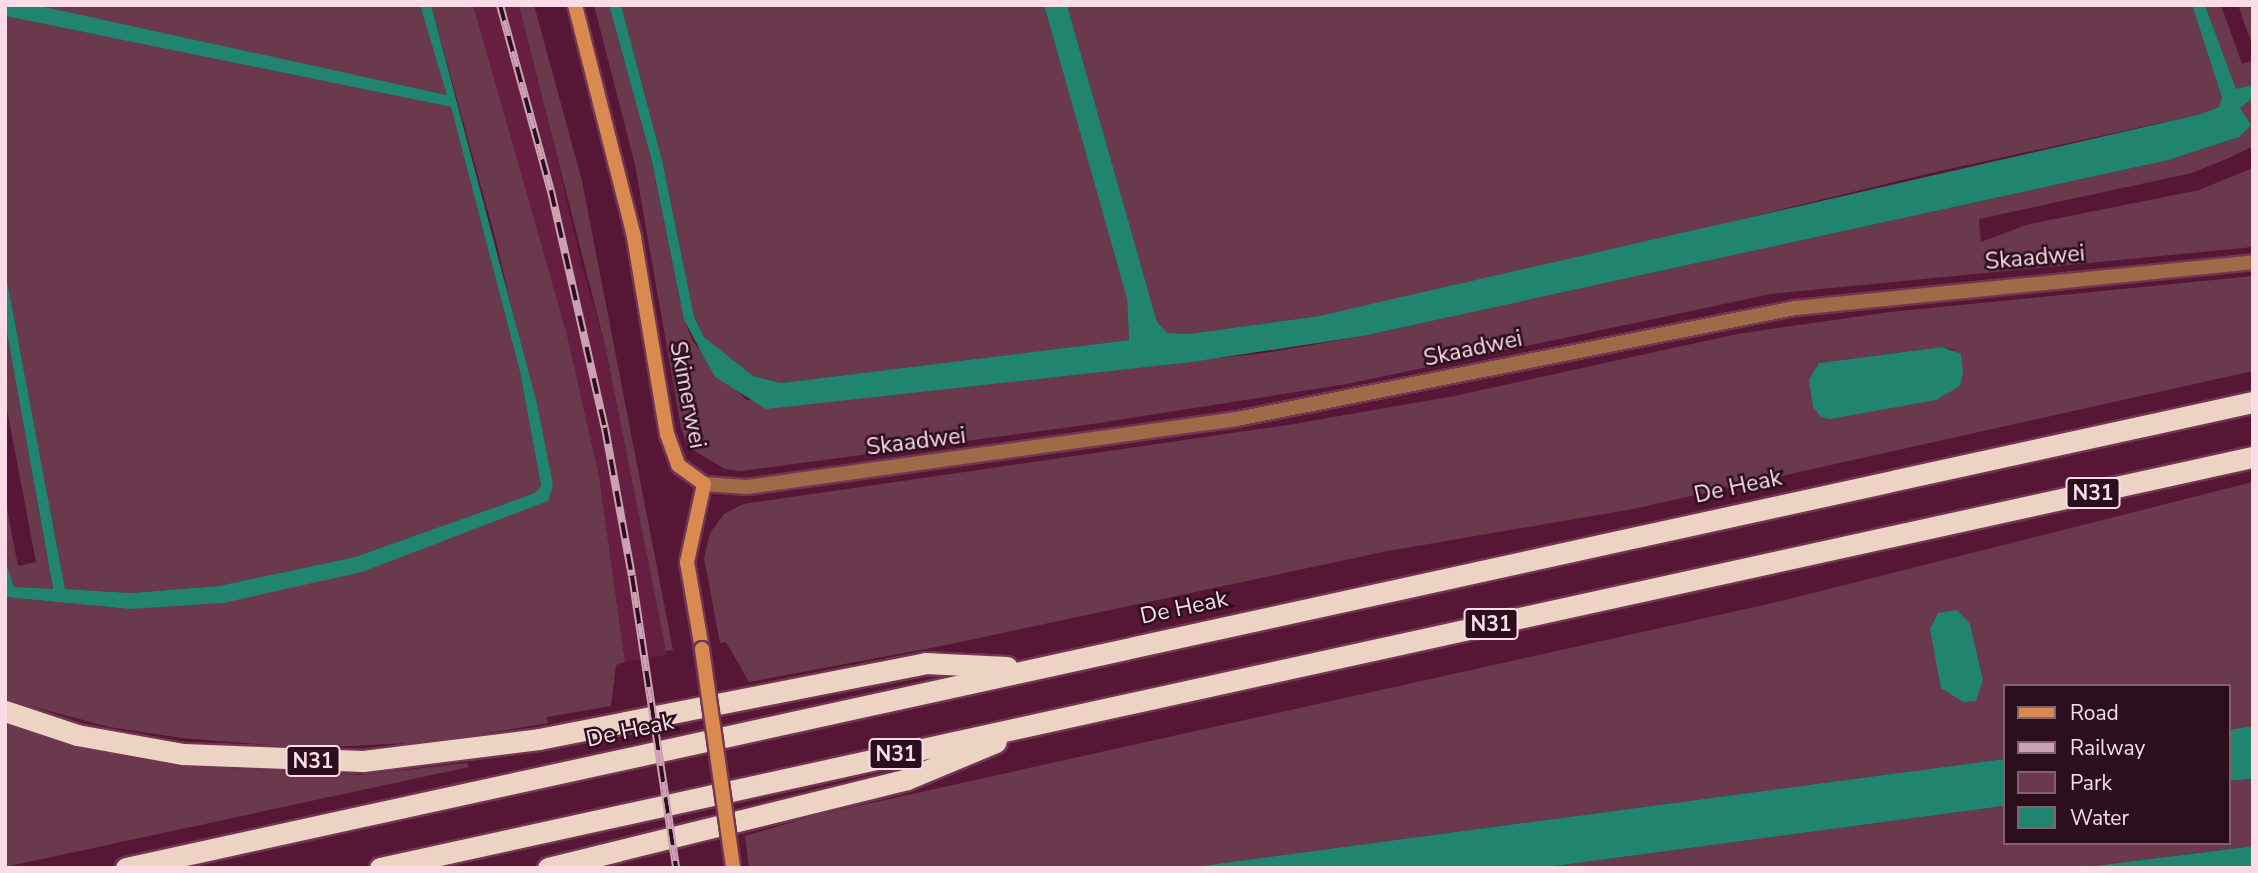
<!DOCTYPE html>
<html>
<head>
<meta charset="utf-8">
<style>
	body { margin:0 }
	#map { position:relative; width:2258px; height:873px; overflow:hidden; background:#571635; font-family:"Nunito Sans",sans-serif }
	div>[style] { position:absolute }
	.built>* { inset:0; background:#671f41 }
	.green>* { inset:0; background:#6b394e }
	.water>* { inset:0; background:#20846f }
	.roads { filter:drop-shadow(2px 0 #723651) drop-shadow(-2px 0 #723651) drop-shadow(0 2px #723651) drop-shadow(0 -2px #723651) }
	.street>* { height:14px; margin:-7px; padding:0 7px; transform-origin:7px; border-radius:7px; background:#9e6b49 }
	.secondary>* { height:14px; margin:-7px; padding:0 7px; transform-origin:7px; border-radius:7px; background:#d98a51 }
	.highway>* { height:21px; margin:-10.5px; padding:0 10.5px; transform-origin:10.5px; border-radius:10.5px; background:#edd3c3 }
	.rail>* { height:8px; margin-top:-4px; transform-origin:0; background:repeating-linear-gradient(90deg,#2c0f1c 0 16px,#cca1b3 0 32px); box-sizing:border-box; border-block:2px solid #cca1b3 }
	.bridges { filter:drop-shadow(2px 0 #723651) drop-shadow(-2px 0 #723651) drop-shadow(0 2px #723651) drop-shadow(0 -2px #723651) }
	.secondary-bridge>* { height:14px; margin:-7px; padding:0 7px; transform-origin:7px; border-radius:7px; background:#d98a51 }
	span { translate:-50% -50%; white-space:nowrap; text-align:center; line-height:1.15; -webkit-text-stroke:5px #2c0f1c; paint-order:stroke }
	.shield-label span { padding:2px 5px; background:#2c0f1c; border:2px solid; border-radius:5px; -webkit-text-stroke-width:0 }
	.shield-label { font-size:21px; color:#fddbe7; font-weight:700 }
	.street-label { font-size:23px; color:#fddbe7 }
	.frame { position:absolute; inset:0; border:7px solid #fddbe7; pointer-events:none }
	.legend { position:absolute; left:2003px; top:684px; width:228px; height:161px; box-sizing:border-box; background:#2c0f1c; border:2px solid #80616d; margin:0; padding:9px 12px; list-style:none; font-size:21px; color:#fddbe7 }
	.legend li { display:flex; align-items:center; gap:14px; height:35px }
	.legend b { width:35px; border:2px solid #80616d }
</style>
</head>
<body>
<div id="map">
	<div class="built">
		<div style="clip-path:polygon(473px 5px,519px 5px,529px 36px,582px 267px,605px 345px,667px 655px,625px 662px,599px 476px,567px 335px)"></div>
	</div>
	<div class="green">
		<div style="clip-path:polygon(36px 5px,420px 5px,448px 95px,289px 61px)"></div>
		<div style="clip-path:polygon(431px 5px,473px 5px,567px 335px,599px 476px,625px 662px,616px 665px,611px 706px,547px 717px,548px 723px,432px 742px,305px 748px,182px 738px,109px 727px,5px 699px,5px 597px,129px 609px,362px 572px,553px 485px,496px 241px)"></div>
		<div style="clip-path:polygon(519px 5px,534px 5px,582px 181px,673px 650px,666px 651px,605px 345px)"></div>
		<div style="clip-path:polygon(594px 5px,609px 5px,652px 163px,684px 320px,693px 342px,746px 400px,1075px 374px,1265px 353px,1363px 336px,2169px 160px,2239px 137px,2240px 108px,2253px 98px,2253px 146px,2229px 158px,2192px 173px,1979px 219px,1981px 242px,2029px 224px,2199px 190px,2253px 168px,2253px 247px,1771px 294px,1347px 384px,1086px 425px,741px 471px,725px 469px,688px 447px,681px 428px,635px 165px)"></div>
		<div style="clip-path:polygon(621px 5px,1044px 5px,1127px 299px,1129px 340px,781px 383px,753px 376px,726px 359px,704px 337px,694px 316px,662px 160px)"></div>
		<div style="clip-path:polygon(1067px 5px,2192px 5px,2222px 98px,2220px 107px,2201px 114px,1931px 173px,1583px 258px,1319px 316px,1188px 334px,1166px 333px,1157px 322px)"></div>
		<div style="clip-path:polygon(2205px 5px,2221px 5px,2242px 64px,2253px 60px,2253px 85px,2236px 90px)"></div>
		<div style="clip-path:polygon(2238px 5px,2253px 8px,2253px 47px)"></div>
		<div style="clip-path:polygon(5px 16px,451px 107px,520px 372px,541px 486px,535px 493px,355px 557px,218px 586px,131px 593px,65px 589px,5px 270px)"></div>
		<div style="clip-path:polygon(evenodd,2253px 276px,2253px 371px,1633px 509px,1388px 551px,946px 645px,749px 682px,726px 642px,720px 643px,704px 558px,710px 533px,724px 514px,743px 504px,1288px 425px,1454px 396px,1737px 334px,1890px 312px,2253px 276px,1942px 347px,1955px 350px,1809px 379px,1819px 363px,1942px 347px)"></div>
		<div style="clip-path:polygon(5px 322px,53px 590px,14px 587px,5px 559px,5px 498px,18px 566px,36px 562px,5px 399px)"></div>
		<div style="clip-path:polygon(evenodd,2253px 482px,2253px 726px,2228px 730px,2228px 686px,2004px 686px,2004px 759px,1185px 868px,749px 868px,745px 836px,817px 815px,1777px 602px,2253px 482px,1970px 624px,1983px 680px,1975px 701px,1970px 624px)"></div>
		<div style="clip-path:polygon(5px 725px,99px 750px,208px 768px,360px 775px,467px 763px,469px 767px,5px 867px)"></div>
		<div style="clip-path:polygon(2253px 779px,2253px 846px,2077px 868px,1540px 868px,2004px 806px,2004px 843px,2228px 843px,2228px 781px)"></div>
	</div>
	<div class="water">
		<div style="clip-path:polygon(5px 5px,36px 5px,447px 95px,420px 5px,431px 5px,537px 404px,553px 485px,548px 501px,362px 572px,223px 603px,129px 609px,5px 597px,5px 559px,14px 587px,53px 589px,5px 322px,5px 270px,65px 589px,131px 593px,218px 586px,355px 557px,535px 493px,541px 486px,520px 372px,451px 107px,5px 16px)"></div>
		<div style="clip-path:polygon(609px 5px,621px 5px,662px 160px,694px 316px,704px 337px,753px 376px,781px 383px,1129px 340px,1127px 299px,1044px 5px,1067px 5px,1157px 322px,1167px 333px,1188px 334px,1319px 316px,2201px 114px,2219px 107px,2222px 98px,2192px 5px,2205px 5px,2236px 89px,2253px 85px,2253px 98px,2240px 108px,2251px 125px,2239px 137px,2169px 160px,1363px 336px,1192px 362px,766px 409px,715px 377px,684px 320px,652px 162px)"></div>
		<div style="clip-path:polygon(1942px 347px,1961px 354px,1963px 373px,1960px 386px,1936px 400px,1830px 419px,1821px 417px,1813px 407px,1809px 379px,1819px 363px)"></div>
		<div style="clip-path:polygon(1957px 610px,1970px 624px,1983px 680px,1976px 701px,1963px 702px,1941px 688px,1930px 629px,1938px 613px)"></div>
		<div style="clip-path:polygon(2253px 726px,2253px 779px,2228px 781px,2228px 730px)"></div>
		<div style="clip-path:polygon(2004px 759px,2004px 806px,1540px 868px,1185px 868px)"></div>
		<div style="clip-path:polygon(2253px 846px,2253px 868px,2077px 868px,2206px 852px)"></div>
	</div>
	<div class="roads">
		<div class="street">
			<div style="left:704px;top:484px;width:43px;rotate:4deg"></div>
			<div style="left:747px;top:487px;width:495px;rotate:-7.9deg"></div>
			<div style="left:1237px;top:419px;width:569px;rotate:-11.25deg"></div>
			<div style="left:1795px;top:308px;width:460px;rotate:-5.7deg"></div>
		</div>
		<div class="secondary">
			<div style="left:575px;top:5px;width:239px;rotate:75.7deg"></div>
			<div style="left:634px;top:237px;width:200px;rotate:80.5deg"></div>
			<div style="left:667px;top:434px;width:33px;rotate:70deg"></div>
			<div style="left:678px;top:465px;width:32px;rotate:36deg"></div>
			<div style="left:704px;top:484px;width:80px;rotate:102.3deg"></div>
			<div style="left:687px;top:562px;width:88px;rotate:80.2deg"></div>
		</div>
		<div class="highway">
			<div style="left:5px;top:711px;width:76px;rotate:18.4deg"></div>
			<div style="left:77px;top:735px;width:108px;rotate:10.2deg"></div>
			<div style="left:183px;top:754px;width:180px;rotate:2.2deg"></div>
			<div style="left:363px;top:761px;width:177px;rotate:-7.1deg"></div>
			<div style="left:539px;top:739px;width:393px;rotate:-11.1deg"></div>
			<div style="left:925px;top:663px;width:82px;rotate:2.8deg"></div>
			<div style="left:126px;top:868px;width:2177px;rotate:-12.36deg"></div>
			<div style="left:380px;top:868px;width:1918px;rotate:-12.38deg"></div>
			<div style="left:548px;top:868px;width:370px;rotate:-13.9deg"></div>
			<div style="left:907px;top:779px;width:96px;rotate:-22.6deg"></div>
		</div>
	</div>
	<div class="rail">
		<div style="left:500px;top:5px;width:193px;rotate:74.7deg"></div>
		<div style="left:551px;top:191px;width:243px;rotate:77.2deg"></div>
		<div style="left:605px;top:428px;width:150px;rotate:79.7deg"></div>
		<div style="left:632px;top:576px;width:295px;rotate:81.4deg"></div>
	</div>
	<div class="bridges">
		<div class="secondary-bridge">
			<div style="left:702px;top:649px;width:221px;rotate:81.9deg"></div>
		</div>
	</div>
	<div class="shield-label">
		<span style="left:2093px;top:493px">N31</span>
		<span style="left:1491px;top:624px">N31</span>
		<span style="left:896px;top:754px">N31</span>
		<span style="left:313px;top:761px">N31</span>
	</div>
	<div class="street-label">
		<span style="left:2035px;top:258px;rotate:-5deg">Skaadwei</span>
		<span style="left:1473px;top:349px;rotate:-12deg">Skaadwei</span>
		<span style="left:687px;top:395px;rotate:79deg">Skimerwei</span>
		<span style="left:916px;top:442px;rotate:-7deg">Skaadwei</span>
		<span style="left:1738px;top:487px;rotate:-12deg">De Heak</span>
		<span style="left:1184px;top:608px;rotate:-12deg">De Heak</span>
		<span style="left:630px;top:731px;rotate:-12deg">De Heak</span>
	</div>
	<div class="frame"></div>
	<ul class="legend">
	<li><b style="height:9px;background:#d98a51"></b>Road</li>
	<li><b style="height:9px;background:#cca1b3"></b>Railway</li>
	<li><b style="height:19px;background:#6b394e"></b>Park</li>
	<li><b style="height:19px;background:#20846f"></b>Water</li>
	</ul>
</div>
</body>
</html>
